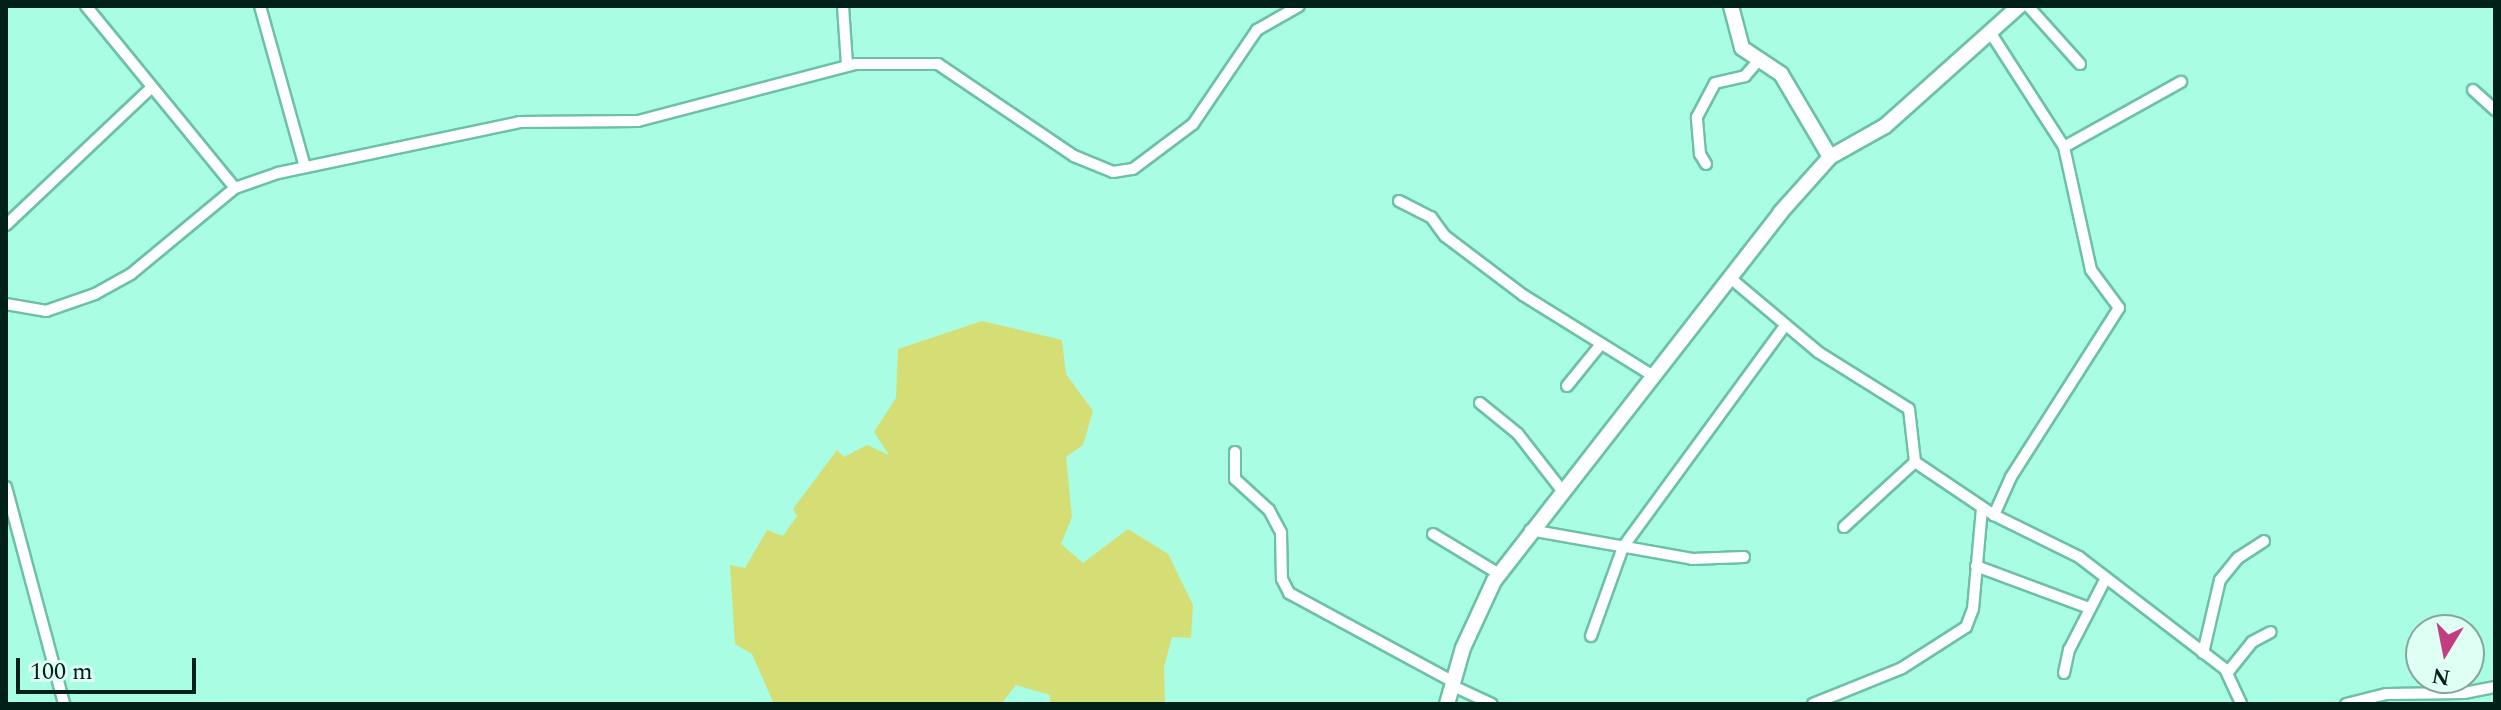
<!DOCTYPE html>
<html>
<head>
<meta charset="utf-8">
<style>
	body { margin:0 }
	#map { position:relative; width:2501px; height:710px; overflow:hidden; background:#a9fde3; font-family:Spectral,serif }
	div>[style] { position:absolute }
	.green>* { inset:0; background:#d4de75 }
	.roads { filter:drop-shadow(2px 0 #6dc0a8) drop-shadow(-2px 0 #6dc0a8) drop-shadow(0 2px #6dc0a8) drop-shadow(0 -2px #6dc0a8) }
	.minor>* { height:10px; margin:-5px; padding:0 5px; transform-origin:5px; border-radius:5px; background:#fff }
	.tertiary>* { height:14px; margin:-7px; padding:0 7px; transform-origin:7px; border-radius:7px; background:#fff }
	span { translate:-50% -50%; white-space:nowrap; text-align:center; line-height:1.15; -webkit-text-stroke:8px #dffef4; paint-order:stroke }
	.frame { position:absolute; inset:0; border:8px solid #002018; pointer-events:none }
	.north { position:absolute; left:2405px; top:614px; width:80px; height:80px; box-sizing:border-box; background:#dffef4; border:2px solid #86a59c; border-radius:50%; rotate:190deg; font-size:22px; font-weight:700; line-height:32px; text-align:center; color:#002018 }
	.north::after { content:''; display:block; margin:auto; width:28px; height:36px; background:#c33e81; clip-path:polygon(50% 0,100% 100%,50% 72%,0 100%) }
	.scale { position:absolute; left:16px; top:658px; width:180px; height:36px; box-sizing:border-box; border:4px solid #002018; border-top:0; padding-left:10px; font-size:24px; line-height:28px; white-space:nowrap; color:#002018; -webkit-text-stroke:6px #dffef4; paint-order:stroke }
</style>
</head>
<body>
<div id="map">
	<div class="green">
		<div style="clip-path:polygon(982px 321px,1062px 340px,1066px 374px,1093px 411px,1083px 445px,1066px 457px,1072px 517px,1061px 544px,1083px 563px,1128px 529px,1168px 554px,1193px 605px,1191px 638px,1172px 637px,1164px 667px,1165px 704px,1050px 704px,1050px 695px,1016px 685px,1001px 704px,774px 704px,752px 654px,735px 644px,730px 565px,745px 568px,767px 530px,783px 536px,797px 516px,793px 509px,837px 450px,844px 457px,867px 445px,889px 455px,874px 432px,896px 398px,898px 349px)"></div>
	</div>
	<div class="roads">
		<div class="minor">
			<div style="left:86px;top:6px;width:235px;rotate:50.7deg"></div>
			<div style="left:260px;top:6px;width:167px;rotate:74.4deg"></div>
			<div style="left:843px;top:6px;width:59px;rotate:86.1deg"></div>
			<div style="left:2028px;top:6px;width:78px;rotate:48.1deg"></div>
			<div style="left:1990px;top:32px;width:137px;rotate:57.2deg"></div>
			<div style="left:2064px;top:147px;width:126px;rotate:77.6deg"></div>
			<div style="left:2091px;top:270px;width:47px;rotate:53.6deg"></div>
			<div style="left:2119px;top:308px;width:201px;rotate:122.6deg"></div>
			<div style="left:2011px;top:477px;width:42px;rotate:114.1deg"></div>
			<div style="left:2473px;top:90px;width:30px;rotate:42deg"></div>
			<div style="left:2064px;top:147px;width:134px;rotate:-29.1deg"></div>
			<div style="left:1706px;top:164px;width:12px;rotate:-121deg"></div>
			<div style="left:1700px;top:154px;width:37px;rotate:-95deg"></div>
			<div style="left:1697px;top:117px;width:38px;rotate:-62deg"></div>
			<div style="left:1715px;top:83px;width:31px;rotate:-13deg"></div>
			<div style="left:1745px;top:76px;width:20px;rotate:-49deg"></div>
			<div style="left:1399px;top:201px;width:36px;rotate:27deg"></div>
			<div style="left:1431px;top:217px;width:24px;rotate:54deg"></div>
			<div style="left:1445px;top:236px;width:98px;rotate:37.1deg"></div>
			<div style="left:1523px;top:295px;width:153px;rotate:31.9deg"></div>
			<div style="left:6px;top:225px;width:199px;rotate:-43.4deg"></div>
			<div style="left:1729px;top:277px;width:116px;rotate:40.1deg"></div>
			<div style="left:1818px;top:352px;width:107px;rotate:32.1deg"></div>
			<div style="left:1909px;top:409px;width:53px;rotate:83.5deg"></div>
			<div style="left:1915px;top:462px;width:95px;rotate:33.9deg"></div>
			<div style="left:1994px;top:515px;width:95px;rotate:26.3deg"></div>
			<div style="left:2079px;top:557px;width:184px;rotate:37.5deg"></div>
			<div style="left:2225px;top:669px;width:38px;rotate:65deg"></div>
			<div style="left:6px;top:304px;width:41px;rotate:9.9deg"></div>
			<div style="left:46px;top:311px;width:52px;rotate:-19.1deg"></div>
			<div style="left:95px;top:294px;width:41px;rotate:-29.1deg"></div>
			<div style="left:131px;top:274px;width:135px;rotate:-39.6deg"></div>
			<div style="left:235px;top:188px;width:46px;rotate:-19.2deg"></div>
			<div style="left:278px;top:173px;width:246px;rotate:-11.9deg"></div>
			<div style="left:519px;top:122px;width:119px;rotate:-0.5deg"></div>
			<div style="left:638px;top:121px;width:225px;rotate:-14.7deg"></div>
			<div style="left:856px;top:64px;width:82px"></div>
			<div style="left:938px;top:64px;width:164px;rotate:34.1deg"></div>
			<div style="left:1074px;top:156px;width:42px;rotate:22.3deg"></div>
			<div style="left:1113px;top:172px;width:20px;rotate:-9deg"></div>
			<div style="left:1133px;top:169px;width:75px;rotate:-36.9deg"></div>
			<div style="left:1193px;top:124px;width:114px;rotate:-55.8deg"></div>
			<div style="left:1257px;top:30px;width:48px;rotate:-29.7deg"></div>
			<div style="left:1567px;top:386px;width:54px;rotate:-51deg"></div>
			<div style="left:1480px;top:403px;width:49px;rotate:39.2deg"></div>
			<div style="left:1518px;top:434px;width:75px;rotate:52.1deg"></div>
			<div style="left:1235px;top:452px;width:27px;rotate:90deg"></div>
			<div style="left:1235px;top:479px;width:46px;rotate:42.4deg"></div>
			<div style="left:1269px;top:510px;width:26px;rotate:62deg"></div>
			<div style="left:1281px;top:533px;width:46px;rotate:88.8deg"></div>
			<div style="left:1282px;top:579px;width:16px;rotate:63deg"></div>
			<div style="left:1289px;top:593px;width:185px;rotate:28.4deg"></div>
			<div style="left:6px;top:487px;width:225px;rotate:75deg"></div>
			<div style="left:1844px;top:527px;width:96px;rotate:-42.5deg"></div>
			<div style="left:1530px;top:530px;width:165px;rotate:10.1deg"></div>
			<div style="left:1692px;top:559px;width:52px;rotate:-2.2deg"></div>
			<div style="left:1433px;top:534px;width:77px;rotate:31.2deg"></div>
			<div style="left:1976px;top:566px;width:121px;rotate:20.4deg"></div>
			<div style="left:1591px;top:636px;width:95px;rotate:-70.2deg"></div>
			<div style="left:1623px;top:547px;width:274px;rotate:-53.8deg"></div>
			<div style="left:2203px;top:653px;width:75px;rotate:-76.9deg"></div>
			<div style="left:2220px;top:580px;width:28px;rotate:-51deg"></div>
			<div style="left:2238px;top:558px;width:31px;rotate:-33deg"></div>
			<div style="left:2228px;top:672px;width:38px;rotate:-51deg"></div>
			<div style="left:2252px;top:642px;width:21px;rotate:-28deg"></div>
			<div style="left:2064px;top:673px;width:24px;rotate:-78deg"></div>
			<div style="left:2069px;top:650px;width:81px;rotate:-62.8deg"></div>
			<div style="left:1451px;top:685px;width:45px;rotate:24.9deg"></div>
			<div style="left:1813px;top:704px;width:96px;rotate:-22deg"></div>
			<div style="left:1902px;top:668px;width:76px;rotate:-32.6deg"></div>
			<div style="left:1966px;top:627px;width:19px;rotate:-69deg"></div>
			<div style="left:1973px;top:609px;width:101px;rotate:-84.9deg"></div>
			<div style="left:2346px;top:704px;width:41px;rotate:-14deg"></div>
			<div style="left:2386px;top:694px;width:78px;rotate:-0.7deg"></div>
			<div style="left:2464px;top:693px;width:32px;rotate:-11deg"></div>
		</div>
		<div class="tertiary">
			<div style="left:1731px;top:6px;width:43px;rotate:75.3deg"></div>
			<div style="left:1742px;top:48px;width:47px;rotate:33.7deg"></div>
			<div style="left:1781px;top:74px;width:96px;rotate:59.4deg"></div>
			<div style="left:1447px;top:704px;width:58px;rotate:-74.1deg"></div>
			<div style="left:1463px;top:648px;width:74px;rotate:-65.2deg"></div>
			<div style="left:1494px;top:581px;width:466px;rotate:-52.1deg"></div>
			<div style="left:1780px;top:213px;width:75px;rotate:-48.2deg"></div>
			<div style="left:1830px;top:157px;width:63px;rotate:-29.4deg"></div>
			<div style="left:1885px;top:126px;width:180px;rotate:-41.8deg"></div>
		</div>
	</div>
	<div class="frame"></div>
	<div class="north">N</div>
	<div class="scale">100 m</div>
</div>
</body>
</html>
